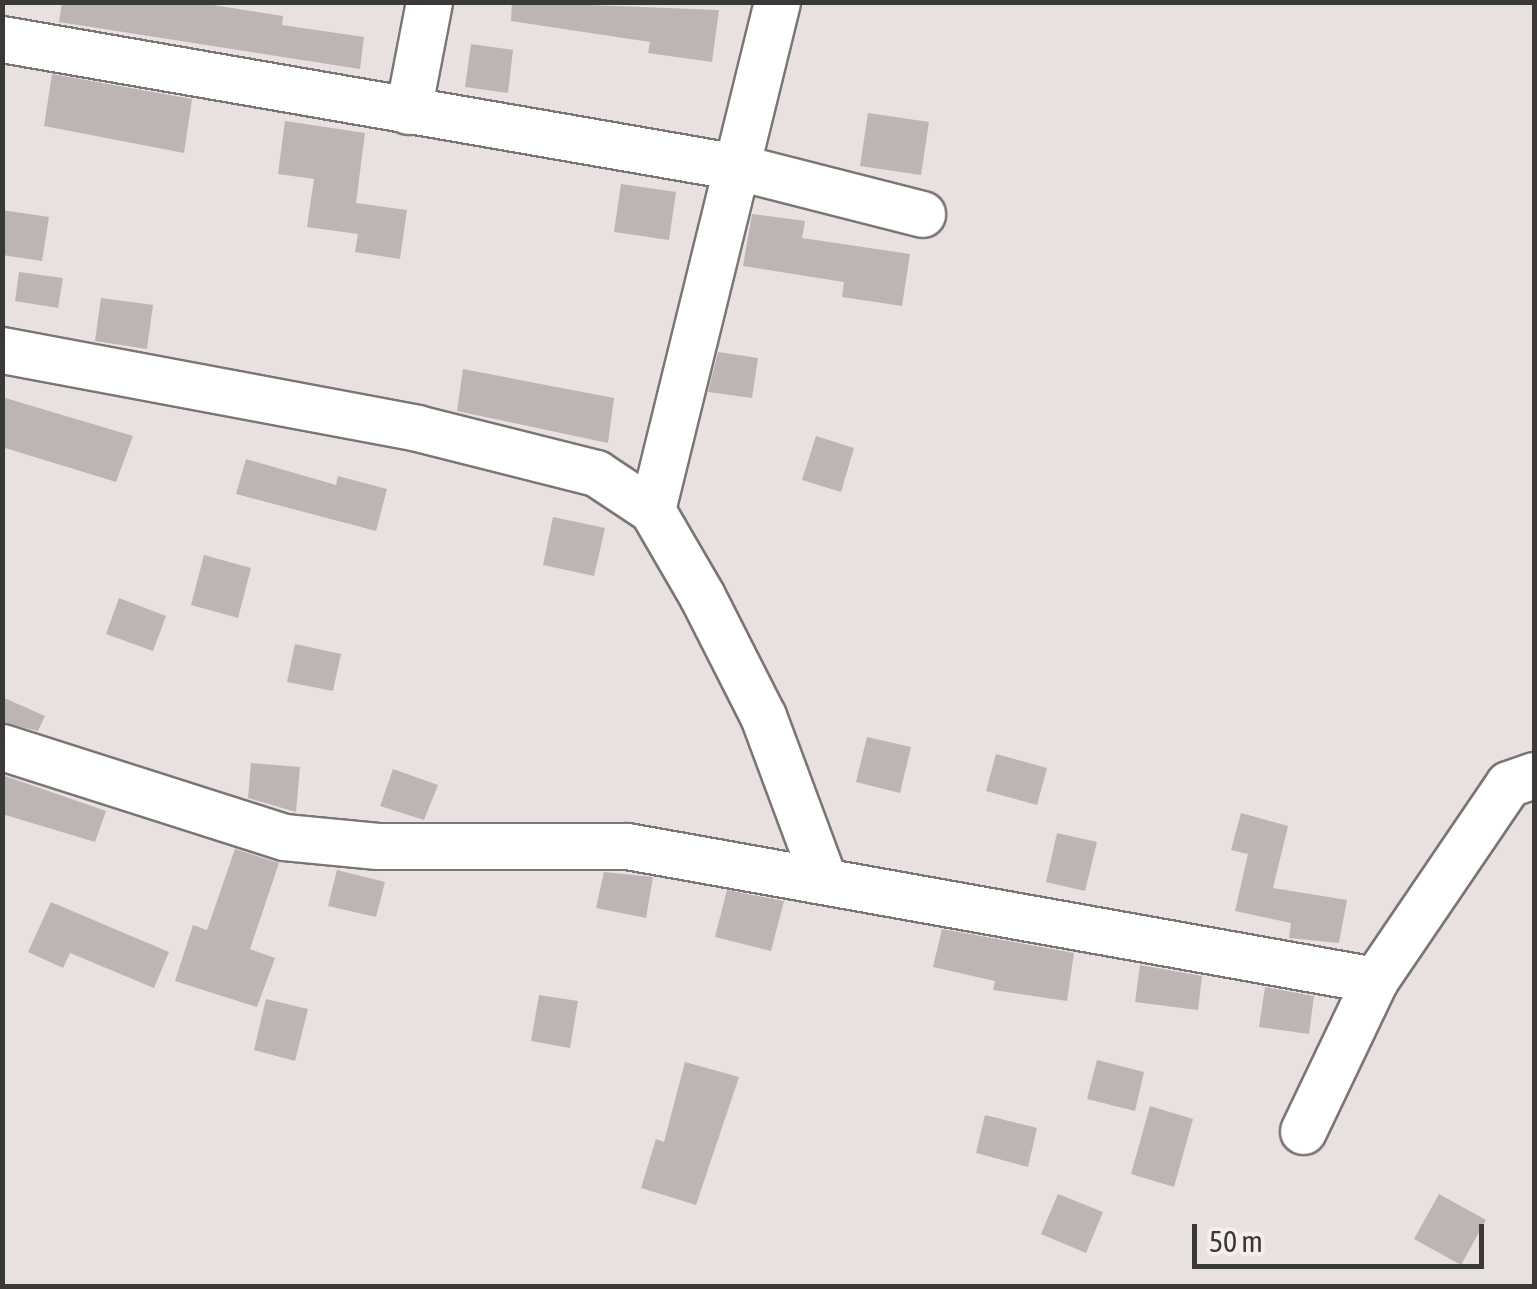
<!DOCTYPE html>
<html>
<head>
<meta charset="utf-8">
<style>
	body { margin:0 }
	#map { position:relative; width:1537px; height:1289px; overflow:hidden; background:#e9e1e0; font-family:"Asap Condensed",sans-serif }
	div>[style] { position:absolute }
	.building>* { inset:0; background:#bdb5b4 }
	.roads { filter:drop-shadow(2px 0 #7c7575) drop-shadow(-2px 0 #7c7575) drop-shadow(0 2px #7c7575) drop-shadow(0 -2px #7c7575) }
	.minor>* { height:45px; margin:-22.5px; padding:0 22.5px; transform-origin:22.5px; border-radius:22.5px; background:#fff }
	span { translate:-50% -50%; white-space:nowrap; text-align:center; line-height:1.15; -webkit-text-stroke:10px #f6eeed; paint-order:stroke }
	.frame { position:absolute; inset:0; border:5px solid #3b3838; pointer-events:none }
	.scale { position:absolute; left:1192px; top:1224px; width:292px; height:45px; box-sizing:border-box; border:5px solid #3b3838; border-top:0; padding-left:12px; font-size:30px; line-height:35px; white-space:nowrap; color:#3b3838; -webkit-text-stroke:8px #f6eeed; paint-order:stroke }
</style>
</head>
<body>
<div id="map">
	<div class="building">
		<div style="clip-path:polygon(62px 2px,194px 2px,283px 16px,282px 25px,364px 37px,360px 69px,59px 22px)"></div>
		<div style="clip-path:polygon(512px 2px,719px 10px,712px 62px,648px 53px,650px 42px,511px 21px)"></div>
		<div style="clip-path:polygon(471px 44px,513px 50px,508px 93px,465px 87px)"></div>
		<div style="clip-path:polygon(52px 74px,192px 99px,184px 153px,44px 126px)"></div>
		<div style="clip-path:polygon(868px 113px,929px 122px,921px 175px,860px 166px)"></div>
		<div style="clip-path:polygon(285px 121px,365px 133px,356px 203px,407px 210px,400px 259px,355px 252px,358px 234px,307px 227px,314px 179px,278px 174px)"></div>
		<div style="clip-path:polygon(621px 184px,676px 192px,669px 240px,614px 232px)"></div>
		<div style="clip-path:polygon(2px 210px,49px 217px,42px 261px,2px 255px)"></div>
		<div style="clip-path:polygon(752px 214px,805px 221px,802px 238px,910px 254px,902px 306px,842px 297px,844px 282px,743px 266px)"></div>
		<div style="clip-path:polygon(19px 272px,63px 278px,58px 308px,15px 301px)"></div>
		<div style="clip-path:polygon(101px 298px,153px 305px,147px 349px,95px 341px)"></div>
		<div style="clip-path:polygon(718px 352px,758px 358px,752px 398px,708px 392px)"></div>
		<div style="clip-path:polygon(463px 369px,614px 398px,608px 443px,457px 411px)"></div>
		<div style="clip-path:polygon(2px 397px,133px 436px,116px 482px,2px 447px)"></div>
		<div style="clip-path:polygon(816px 436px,854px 448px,841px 492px,802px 480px)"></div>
		<div style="clip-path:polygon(246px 459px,336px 485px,338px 476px,387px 489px,376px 531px,236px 494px)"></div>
		<div style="clip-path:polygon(553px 517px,605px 528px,594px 576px,543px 565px)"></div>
		<div style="clip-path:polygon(204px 555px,251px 568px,238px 618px,191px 605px)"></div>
		<div style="clip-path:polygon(119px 598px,166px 616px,153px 651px,106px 634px)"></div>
		<div style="clip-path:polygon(295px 644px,341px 654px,333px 691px,287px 682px)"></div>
		<div style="clip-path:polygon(2px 697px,45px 716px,38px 731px,2px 722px)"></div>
		<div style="clip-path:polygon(867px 737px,911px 747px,900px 793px,856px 782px)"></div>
		<div style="clip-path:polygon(996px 754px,1047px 768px,1037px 805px,986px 791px)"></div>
		<div style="clip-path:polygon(251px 763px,300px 767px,296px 812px,248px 798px)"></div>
		<div style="clip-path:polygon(393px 769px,438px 785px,424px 820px,380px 806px)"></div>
		<div style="clip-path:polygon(2px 775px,106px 811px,95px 842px,2px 814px)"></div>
		<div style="clip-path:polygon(1241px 813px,1288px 826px,1273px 888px,1347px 900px,1339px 943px,1289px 938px,1291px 923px,1235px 911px,1248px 854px,1231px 850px)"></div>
		<div style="clip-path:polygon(1057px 833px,1097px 842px,1085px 891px,1046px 882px)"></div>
		<div style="clip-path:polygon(235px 849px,279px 863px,250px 949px,275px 958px,257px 1007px,175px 981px,193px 925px,207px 930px)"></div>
		<div style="clip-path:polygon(337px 870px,385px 882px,376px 917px,328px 906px)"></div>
		<div style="clip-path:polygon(604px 872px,653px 877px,646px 918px,596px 908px)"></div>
		<div style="clip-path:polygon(727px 890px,784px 901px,771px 951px,715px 937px)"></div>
		<div style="clip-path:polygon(51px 902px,169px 952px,154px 988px,70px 953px,63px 968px,28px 952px)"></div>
		<div style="clip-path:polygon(942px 929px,1074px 953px,1067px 1001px,993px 990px,995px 981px,933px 967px)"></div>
		<div style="clip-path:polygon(1140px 965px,1202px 976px,1198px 1010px,1135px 1002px)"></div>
		<div style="clip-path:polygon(1265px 987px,1314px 996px,1309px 1034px,1259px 1027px)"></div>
		<div style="clip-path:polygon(539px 995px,578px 1001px,570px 1048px,531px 1041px)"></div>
		<div style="clip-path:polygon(266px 999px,308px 1009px,295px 1061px,254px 1050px)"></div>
		<div style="clip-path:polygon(1097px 1060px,1144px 1072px,1135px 1111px,1087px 1099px)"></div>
		<div style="clip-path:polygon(685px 1062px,739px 1077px,696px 1205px,641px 1188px,656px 1139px,664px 1142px)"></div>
		<div style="clip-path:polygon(1150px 1106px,1193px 1119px,1174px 1187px,1131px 1174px)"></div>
		<div style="clip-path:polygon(985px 1115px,1037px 1128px,1028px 1167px,976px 1153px)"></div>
		<div style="clip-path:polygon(1058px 1194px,1103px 1212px,1086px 1253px,1041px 1234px)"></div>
		<div style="clip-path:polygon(1439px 1194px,1486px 1220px,1461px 1265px,1414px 1239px)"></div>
	</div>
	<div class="roads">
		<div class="minor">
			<div style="left:2px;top:39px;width:747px;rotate:9.87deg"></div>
			<div style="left:738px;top:167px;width:190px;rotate:14.3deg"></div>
			<div style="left:408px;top:111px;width:111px;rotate:-79.1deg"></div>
			<div style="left:2px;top:350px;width:422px;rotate:10.6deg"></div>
			<div style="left:417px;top:428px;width:185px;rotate:14.1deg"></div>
			<div style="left:596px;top:473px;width:67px;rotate:33.5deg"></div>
			<div style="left:652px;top:510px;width:99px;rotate:59.8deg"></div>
			<div style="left:702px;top:596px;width:135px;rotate:63.1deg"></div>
			<div style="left:763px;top:716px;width:172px;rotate:69.6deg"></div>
			<div style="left:652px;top:510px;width:523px;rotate:-76.18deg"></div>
			<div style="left:2px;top:747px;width:296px;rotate:17.7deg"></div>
			<div style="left:284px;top:837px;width:94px;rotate:5.5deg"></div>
			<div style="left:378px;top:846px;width:249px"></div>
			<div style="left:627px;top:846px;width:760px;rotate:10.16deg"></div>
			<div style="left:1303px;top:1131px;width:167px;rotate:-64.5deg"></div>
			<div style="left:1375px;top:980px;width:237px;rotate:-55.8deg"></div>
			<div style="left:1508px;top:784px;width:28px;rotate:-19deg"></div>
		</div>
	</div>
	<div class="frame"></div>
	<div class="scale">50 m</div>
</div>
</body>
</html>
